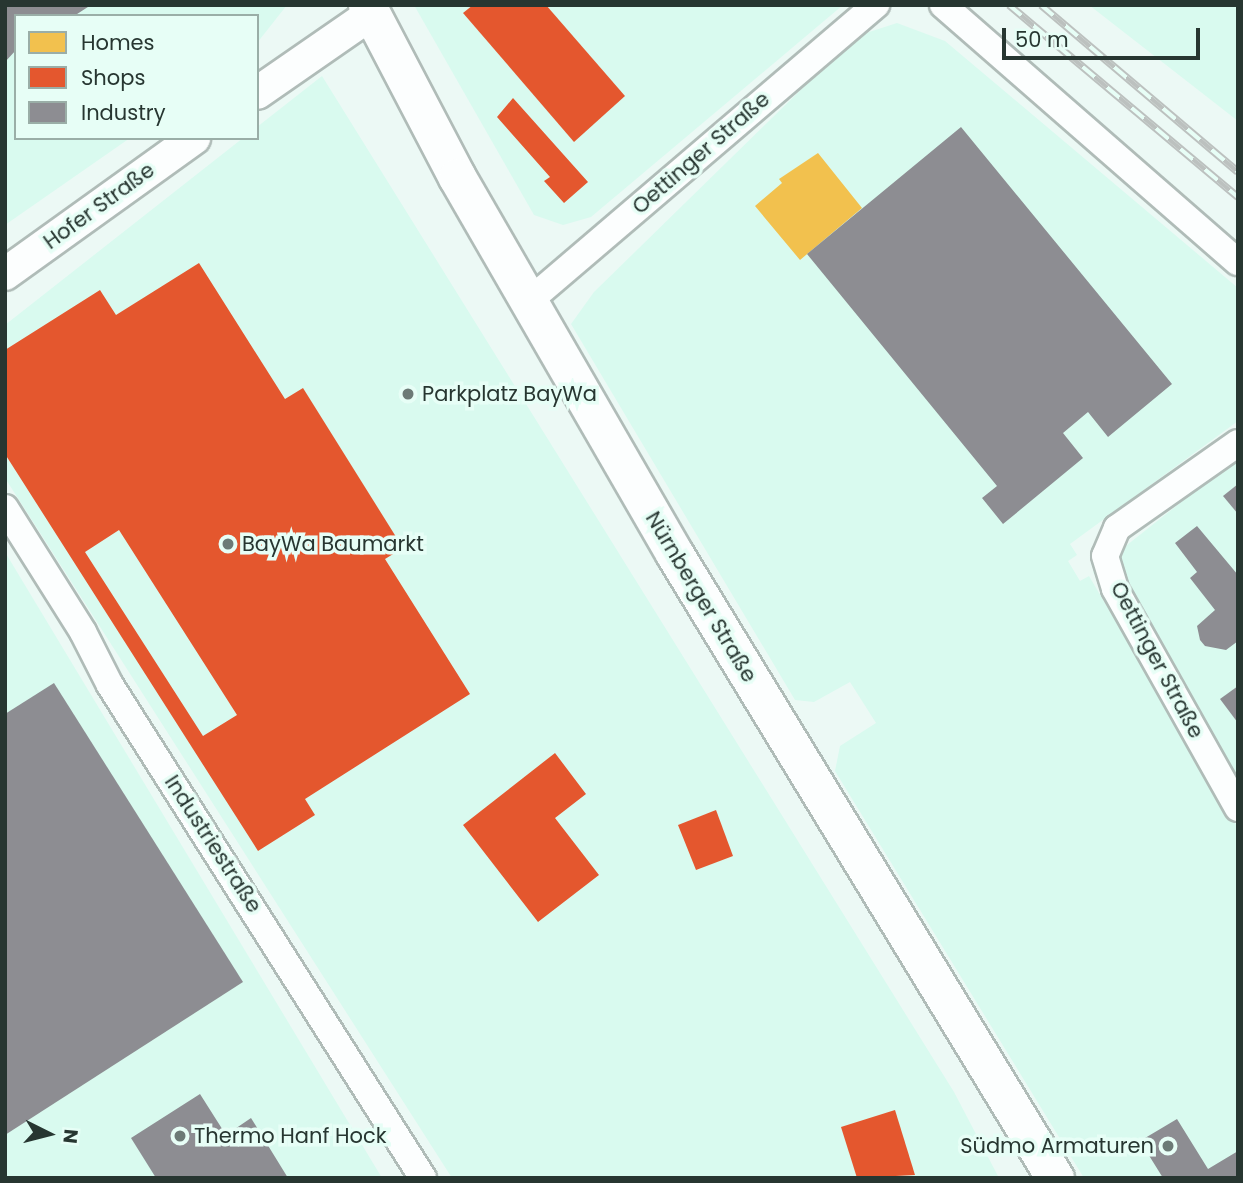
<!DOCTYPE html>
<html>
<head>
<meta charset="utf-8">
<style>
	body { margin:0 }
	#map { position:relative; width:1243px; height:1183px; overflow:hidden; background:#ecf9f5; font-family:Poppins,sans-serif }
	div>[style] { position:absolute }
	.built>* { inset:0; background:#d9faef }
	.homes>* { inset:0; background:#f2c14e }
	.shops>* { inset:0; background:#e4572e }
	.industry>* { inset:0; background:#8d8d92 }
	.roads { filter:drop-shadow(2px 0 #b0bcb8) drop-shadow(-2px 0 #b0bcb8) drop-shadow(0 2px #b0bcb8) drop-shadow(0 -2px #b0bcb8) }
	.minor>* { height:26px; margin:-13px; padding:0 13px; transform-origin:13px; border-radius:13px; background:#fcfefe }
	.tertiary>* { height:32px; margin:-16px; padding:0 16px; transform-origin:16px; border-radius:16px; background:#fcfefe }
	.secondary>* { height:37px; margin:-18.5px; padding:0 18.5px; transform-origin:18.5px; border-radius:18.5px; background:#fcfefe }
	.rail>* { height:8px; margin-top:-4px; transform-origin:0; background:repeating-linear-gradient(90deg,#e7fef6 0 16px,#bcc1bf 0 32px); box-sizing:border-box; border-block:2px solid #bcc1bf }
	.dots>* { width:19px; height:19px; translate:-50% -50%; box-sizing:border-box; border:4px solid #e7fef6; border-radius:50% }
	span { translate:-50% -50%; white-space:nowrap; text-align:center; line-height:1.15; -webkit-text-stroke:7px #e7fef6; paint-order:stroke }
	.street-label { font-size:21px; color:#273631 }
	.poi-label { font-size:21px; color:#273631 }
	.left { translate:0 -50%; text-align:left }
	.right { translate:-100% -50%; text-align:right }
	.frame { position:absolute; inset:0; border:7px solid #273631; pointer-events:none }
	.legend { position:absolute; left:14px; top:14px; width:245px; height:126px; box-sizing:border-box; background:#e7fef6; border:2px solid #9aaea7; margin:0; padding:9px 12px; list-style:none; font-size:21px; color:#273631 }
	.legend li { display:flex; align-items:center; gap:14px; height:35px }
	.legend b { width:35px; border:2px solid #9aaea7 }
	.north { position:absolute; left:14px; top:1099px; width:70px; height:70px; -webkit-text-stroke:5px #e7fef6; paint-order:stroke; rotate:96deg; font-size:19px; font-weight:700; line-height:28px; text-align:center; color:#273631 }
	.north::after { content:''; display:block; margin:auto; width:24px; height:32px; background:#273631; clip-path:polygon(50% 0,100% 100%,50% 72%,0 100%) }
	.scale { position:absolute; left:1002px; top:28px; width:198px; height:32px; box-sizing:border-box; border:4px solid #273631; border-top:0; padding-left:9px; font-size:21px; line-height:24px; white-space:nowrap; color:#273631; -webkit-text-stroke:5px #e7fef6; paint-order:stroke }
</style>
</head>
<body>
<div id="map">
	<div class="built">
		<div style="clip-path:polygon(5px 5px,287px 5px,257px 43px,257px 16px,16px 16px,16px 138px,130px 138px,5px 225px)"></div>
		<div style="clip-path:polygon(414px 5px,843px 5px,591px 217px,563px 225px,534px 215px)"></div>
		<div style="clip-path:polygon(1089px 5px,1238px 5px,1238px 121px)"></div>
		<div style="clip-path:polygon(897px 23px,945px 41px,1238px 288px,1238px 421px,1070px 544px,1077px 555px,1068px 561px,1080px 581px,1089px 576px,1238px 828px,1238px 1178px,1084px 1178px,835px 771px,840px 746px,876px 723px,850px 682px,814px 702px,795px 700px,571px 324px,594px 292px,815px 76px,866px 33px)"></div>
		<div style="clip-path:polygon(322px 76px,954px 1092px,999px 1178px,452px 1178px,5px 478px,5px 325px,243px 138px,257px 138px,257px 127px)"></div>
		<div style="clip-path:polygon(1238px 457px,1238px 823px,1093px 572px)"></div>
		<div style="clip-path:polygon(5px 552px,382px 1178px,5px 1178px)"></div>
	</div>
	<div class="homes">
		<div style="clip-path:polygon(818px 153px,862px 208px,800px 260px,755px 206px,782px 183px,779px 179px)"></div>
	</div>
	<div class="shops">
		<div style="clip-path:polygon(473px 5px,546px 5px,625px 96px,574px 142px,463px 13px)"></div>
		<div style="clip-path:polygon(513px 98px,588px 182px,564px 203px,544px 181px,550px 177px,497px 117px)"></div>
		<div style="clip-path:polygon(evenodd,199px 263px,285px 399px,303px 388px,403px 548px,385px 559px,470px 694px,305px 799px,315px 815px,258px 851px,5px 454px,5px 350px,100px 290px,116px 315px,199px 263px,119px 530px,237px 715px,203px 736px,85px 552px,119px 530px)"></div>
		<div style="clip-path:polygon(555px 753px,586px 794px,555px 818px,599px 875px,538px 922px,463px 825px)"></div>
		<div style="clip-path:polygon(716px 810px,733px 856px,696px 870px,678px 825px)"></div>
		<div style="clip-path:polygon(895px 1110px,915px 1175px,857px 1178px,841px 1127px)"></div>
	</div>
	<div class="industry">
		<div style="clip-path:polygon(5px 5px,91px 5px,74px 16px,16px 16px,16px 50px,5px 62px)"></div>
		<div style="clip-path:polygon(961px 127px,1172px 384px,1108px 437px,1088px 412px,1063px 433px,1083px 458px,1003px 524px,982px 498px,997px 486px,807px 254px)"></div>
		<div style="clip-path:polygon(1238px 484px,1238px 514px,1223px 496px)"></div>
		<div style="clip-path:polygon(1197px 526px,1238px 575px,1238px 641px,1226px 650px,1205px 646px,1200px 640px,1197px 626px,1215px 610px,1190px 578px,1197px 572px,1175px 543px)"></div>
		<div style="clip-path:polygon(54px 683px,243px 982px,5px 1135px,5px 714px)"></div>
		<div style="clip-path:polygon(1238px 686px,1238px 723px,1220px 699px)"></div>
		<div style="clip-path:polygon(200px 1094px,226px 1135px,251px 1118px,288px 1178px,156px 1178px,131px 1138px)"></div>
		<div style="clip-path:polygon(1177px 1119px,1208px 1169px,1238px 1151px,1238px 1178px,1163px 1178px,1140px 1141px)"></div>
	</div>
	<div class="roads">
		<div class="minor">
			<div style="left:943px;top:5px;width:391px;rotate:41.1deg"></div>
			<div style="left:528px;top:302px;width:458px;rotate:-40.5deg"></div>
			<div style="left:1238px;top:443px;width:148px;rotate:144.9deg"></div>
			<div style="left:1117px;top:528px;width:30px;rotate:113deg"></div>
			<div style="left:1105px;top:556px;width:34px;rotate:73deg"></div>
			<div style="left:1115px;top:589px;width:251px;rotate:60.7deg"></div>
			<div style="left:5px;top:508px;width:146px;rotate:57.8deg"></div>
			<div style="left:83px;top:632px;width:59px;rotate:63deg"></div>
			<div style="left:110px;top:685px;width:584px;rotate:57.59deg"></div>
		</div>
		<div class="tertiary">
			<div style="left:257px;top:93px;width:139px;rotate:-34.7deg"></div>
			<div style="left:5px;top:274px;width:233px;rotate:-35.7deg"></div>
		</div>
		<div class="secondary">
			<div style="left:367px;top:5px;width:194px;rotate:62.4deg"></div>
			<div style="left:457px;top:177px;width:434px;rotate:60deg"></div>
			<div style="left:674px;top:553px;width:732px;rotate:58.63deg"></div>
		</div>
	</div>
	<div class="rail">
		<div style="left:1009px;top:5px;width:299px;rotate:40deg"></div>
		<div style="left:1041px;top:5px;width:258px;rotate:40.3deg"></div>
	</div>
	<div class="dots">
		<div style="left:408px;top:394px;background:#6c7a76"></div>
		<div style="left:228px;top:544px;background:#6c7a76"></div>
		<div style="left:180px;top:1136px;background:#6c7a76"></div>
		<div style="left:1168px;top:1146px;background:#6c7a76"></div>
	</div>
	<div class="street-label">
		<span style="left:701px;top:153px;rotate:-41deg">Oettinger Straße</span>
		<span style="left:99px;top:206px;rotate:-36deg">Hofer Straße</span>
		<span style="left:701px;top:597px;rotate:59deg">Nürnberger Straße</span>
		<span style="left:1157px;top:660px;rotate:62deg">Oettinger Straße</span>
		<span style="left:213px;top:844px;rotate:57deg">Industriestraße</span>
	</div>
	<div class="poi-label">
		<span class="left" style="left:422px;top:394px">Parkplatz BayWa</span>
		<span class="left" style="left:242px;top:544px">BayWa Baumarkt</span>
		<span class="left" style="left:194px;top:1136px">Thermo Hanf Hock</span>
		<span class="right" style="left:1154px;top:1146px">Südmo Armaturen</span>
	</div>
	<div class="frame"></div>
	<ul class="legend">
	<li><b style="height:19px;background:#f2c14e"></b>Homes</li>
	<li><b style="height:19px;background:#e4572e"></b>Shops</li>
	<li><b style="height:19px;background:#8d8d92"></b>Industry</li>
	</ul>
	<div class="north">N</div>
	<div class="scale">50 m</div>
</div>
</body>
</html>
